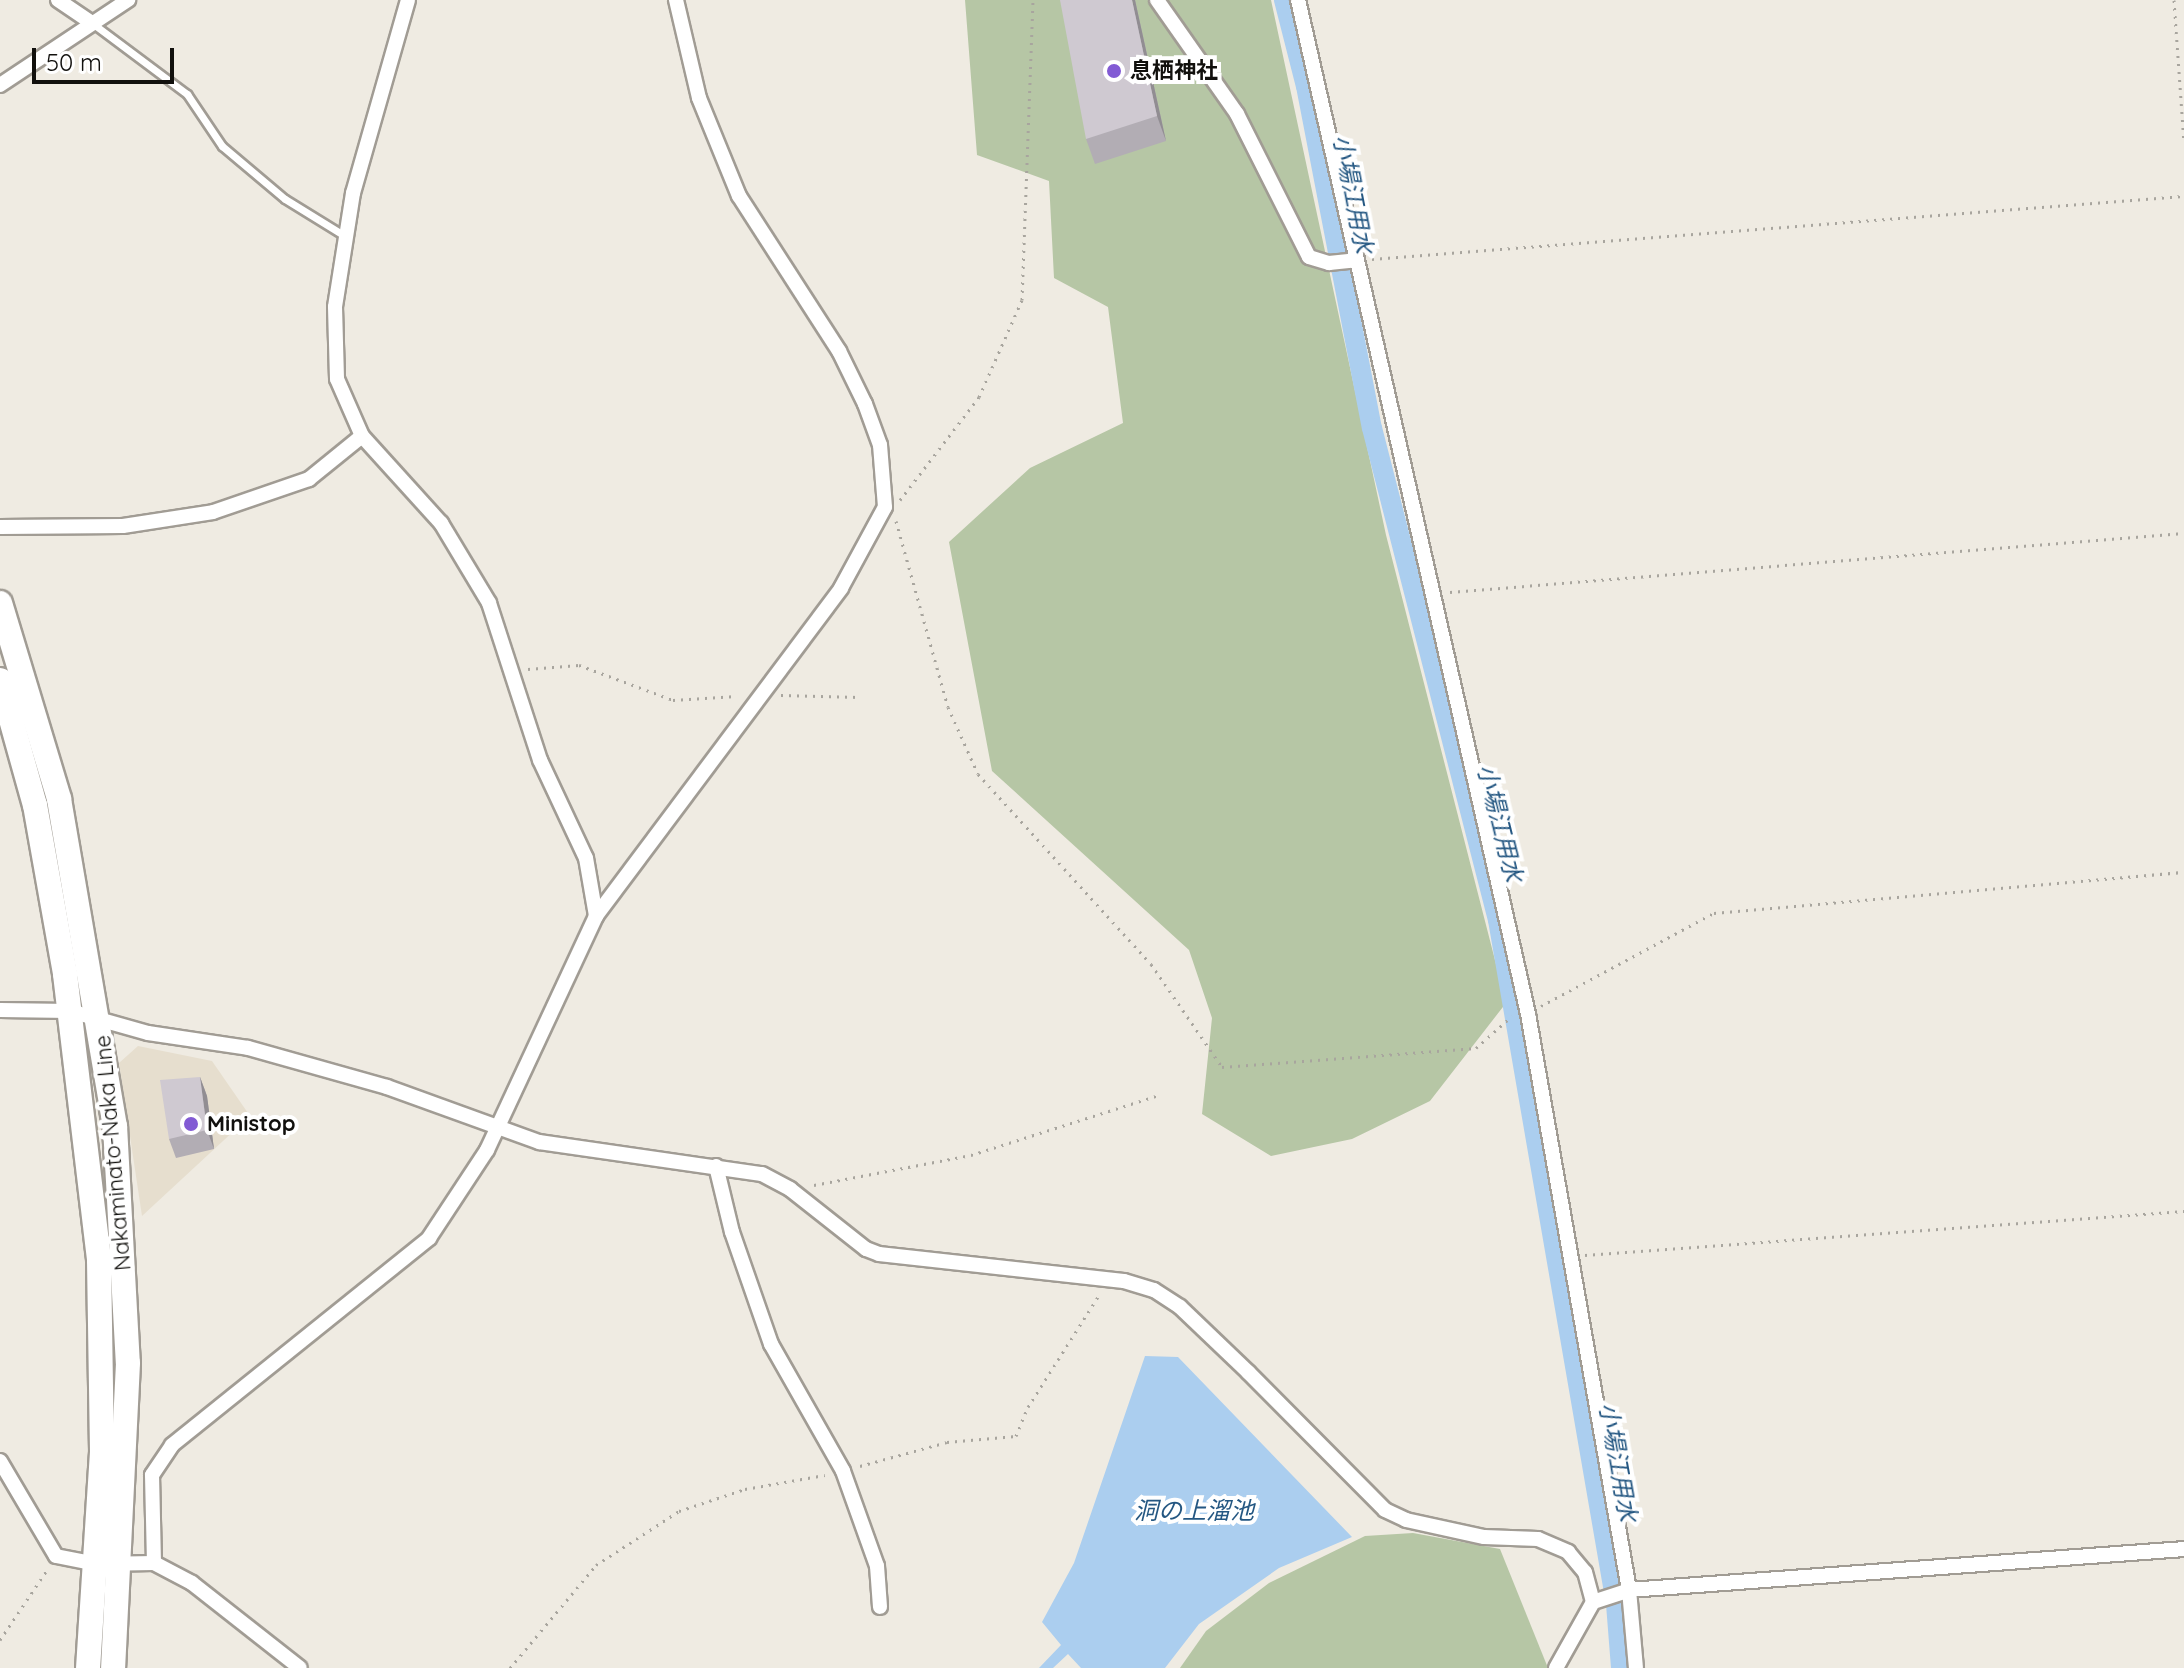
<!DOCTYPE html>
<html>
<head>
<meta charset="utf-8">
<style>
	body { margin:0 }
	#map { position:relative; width:2184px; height:1668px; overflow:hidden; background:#efebe2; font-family:Quicksand,"Noto Sans JP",sans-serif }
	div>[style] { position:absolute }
	.built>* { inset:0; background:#e6dece }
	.green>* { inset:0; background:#b6c6a5 }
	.water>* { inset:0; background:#abceef }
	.canal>* { height:20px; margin:-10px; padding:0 10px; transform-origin:10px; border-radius:10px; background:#abceef }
	.path>* { height:3px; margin-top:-1.5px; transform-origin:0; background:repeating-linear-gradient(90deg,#a8a59e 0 2px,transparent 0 8px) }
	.roads { filter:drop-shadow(2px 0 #a19c94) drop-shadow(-2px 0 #a19c94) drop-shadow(0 2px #a19c94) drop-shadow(0 -2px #a19c94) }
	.service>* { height:7px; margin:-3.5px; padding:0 3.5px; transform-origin:3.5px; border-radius:3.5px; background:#fff }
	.minor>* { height:14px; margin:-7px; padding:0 7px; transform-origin:7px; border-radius:7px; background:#fff }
	.primary>* { height:24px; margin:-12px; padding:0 12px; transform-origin:12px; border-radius:12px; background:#fff }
	.wall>* { inset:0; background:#b2adb4 }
	.shaded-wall>* { inset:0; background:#918d92 }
	.building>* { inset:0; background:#cfc9d1 }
	.dots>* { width:22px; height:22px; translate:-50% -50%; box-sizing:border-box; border:4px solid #fff; border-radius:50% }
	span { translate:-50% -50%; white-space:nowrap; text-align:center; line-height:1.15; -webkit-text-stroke:8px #fff; paint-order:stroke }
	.poi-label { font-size:22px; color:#11100d; font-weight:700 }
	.left { translate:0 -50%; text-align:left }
	.street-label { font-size:22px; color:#11100d }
	.water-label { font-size:24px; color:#245782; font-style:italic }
	.scale { position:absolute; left:32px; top:48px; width:142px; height:36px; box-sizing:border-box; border:4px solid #11100d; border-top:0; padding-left:10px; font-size:24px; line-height:28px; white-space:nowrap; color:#11100d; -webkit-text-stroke:6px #fff; paint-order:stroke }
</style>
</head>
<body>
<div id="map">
	<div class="built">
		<div style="clip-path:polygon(138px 1046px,212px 1061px,250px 1116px,142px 1216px,119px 1063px)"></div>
	</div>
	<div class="green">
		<div style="clip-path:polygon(965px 0,1271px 0,1386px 535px,1506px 1003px,1430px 1101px,1352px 1139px,1271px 1156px,1202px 1114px,1212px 1018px,1189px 950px,992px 771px,949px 542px,1030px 468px,1123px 423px,1108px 307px,1054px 278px,1049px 181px,977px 155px)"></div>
		<div style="clip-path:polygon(1413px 1533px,1500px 1549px,1548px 1668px,1180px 1668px,1206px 1631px,1269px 1583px,1365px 1536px)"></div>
	</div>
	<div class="water">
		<div style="clip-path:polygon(1145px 1356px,1178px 1357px,1352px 1537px,1279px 1568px,1199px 1624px,1165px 1668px,1081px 1668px,1068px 1654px,1053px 1668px,1039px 1668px,1061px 1645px,1042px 1622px,1074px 1563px)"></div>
	</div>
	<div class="canal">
		<div style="left:1284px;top:0;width:89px;rotate:75.7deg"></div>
		<div style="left:1306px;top:86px;width:348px;rotate:79.1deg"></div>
		<div style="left:1372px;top:428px;width:508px;rotate:75.64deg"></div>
		<div style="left:1498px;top:920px;width:694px;rotate:80.21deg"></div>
		<div style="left:1616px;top:1604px;width:64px;rotate:85.5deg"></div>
	</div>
	<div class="path">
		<div style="left:2174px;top:0;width:143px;rotate:86deg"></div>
		<div style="left:1372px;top:259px;width:814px;rotate:-4.44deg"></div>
		<div style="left:900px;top:500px;width:130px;rotate:-52.5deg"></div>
		<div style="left:979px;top:397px;width:106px;rotate:-66.1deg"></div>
		<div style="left:1022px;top:300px;width:300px;rotate:-87.9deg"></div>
		<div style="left:896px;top:521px;width:193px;rotate:74.4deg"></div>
		<div style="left:948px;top:707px;width:73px;rotate:65.9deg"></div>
		<div style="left:978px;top:774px;width:257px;rotate:47.7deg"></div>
		<div style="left:1151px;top:964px;width:125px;rotate:55.4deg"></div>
		<div style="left:1222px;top:1067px;width:255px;rotate:-4.3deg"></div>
		<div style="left:1476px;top:1048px;width:48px;rotate:-41.6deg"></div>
		<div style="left:1450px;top:592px;width:736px;rotate:-4.6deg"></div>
		<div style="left:528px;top:669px;width:51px;rotate:-4.5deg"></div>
		<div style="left:579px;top:665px;width:100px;rotate:20.4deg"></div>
		<div style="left:673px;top:700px;width:64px;rotate:-3.6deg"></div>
		<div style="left:781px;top:695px;width:78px;rotate:1.5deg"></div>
		<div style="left:1541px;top:1006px;width:196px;rotate:-28.3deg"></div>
		<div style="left:1714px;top:913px;width:472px;rotate:-5deg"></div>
		<div style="left:814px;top:1185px;width:160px;rotate:-10.8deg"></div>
		<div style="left:971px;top:1155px;width:197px;rotate:-17.7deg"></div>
		<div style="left:1585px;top:1255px;width:601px;rotate:-4.2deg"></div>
		<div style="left:860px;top:1466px;width:90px;rotate:-15.4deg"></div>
		<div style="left:947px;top:1442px;width:69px;rotate:-5deg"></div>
		<div style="left:1016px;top:1436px;width:31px;rotate:-68deg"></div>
		<div style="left:1028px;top:1407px;width:133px;rotate:-57.6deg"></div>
		<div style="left:0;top:1640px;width:84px;rotate:-56.1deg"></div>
		<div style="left:510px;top:1668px;width:134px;rotate:-50.1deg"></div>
		<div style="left:596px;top:1565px;width:99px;rotate:-33deg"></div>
		<div style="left:679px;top:1511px;width:70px;rotate:-18.4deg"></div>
		<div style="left:745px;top:1489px;width:81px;rotate:-9.9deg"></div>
	</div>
	<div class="roads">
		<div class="service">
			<div style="left:92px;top:23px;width:119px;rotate:36.8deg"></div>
			<div style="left:187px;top:94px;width:63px;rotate:56.1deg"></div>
			<div style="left:222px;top:146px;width:82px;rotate:40.1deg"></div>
			<div style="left:285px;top:199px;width:70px;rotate:31.7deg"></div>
		</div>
		<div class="minor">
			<div style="left:58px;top:0;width:41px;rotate:34.1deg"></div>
			<div style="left:408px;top:0;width:201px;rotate:105.9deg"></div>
			<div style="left:353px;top:193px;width:115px;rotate:99deg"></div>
			<div style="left:335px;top:307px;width:72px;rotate:88.4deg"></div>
			<div style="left:337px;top:379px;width:62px;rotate:66.3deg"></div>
			<div style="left:362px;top:436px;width:118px;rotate:47.8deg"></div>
			<div style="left:441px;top:523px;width:93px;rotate:59deg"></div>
			<div style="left:489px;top:603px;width:165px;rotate:72deg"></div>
			<div style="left:540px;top:760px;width:108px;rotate:64.9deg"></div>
			<div style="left:586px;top:858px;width:59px;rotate:80.2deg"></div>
			<div style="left:1157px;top:0;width:139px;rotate:54.9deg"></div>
			<div style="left:1237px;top:114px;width:160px;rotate:63.3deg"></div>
			<div style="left:1309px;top:257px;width:21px;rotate:17deg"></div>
			<div style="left:1329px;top:263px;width:27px;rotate:-6deg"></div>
			<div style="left:1298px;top:0;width:1040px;rotate:77.22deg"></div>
			<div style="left:1528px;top:1014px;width:585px;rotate:80.05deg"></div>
			<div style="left:1629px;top:1590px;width:78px;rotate:84.9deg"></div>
			<div style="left:0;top:85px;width:154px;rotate:-33.6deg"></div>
			<div style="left:0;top:527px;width:123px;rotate:-0.5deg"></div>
			<div style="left:123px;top:526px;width:91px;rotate:-8.8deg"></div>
			<div style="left:213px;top:512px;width:102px;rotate:-19deg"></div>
			<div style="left:309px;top:479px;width:68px;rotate:-39.1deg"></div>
			<div style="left:0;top:1010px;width:70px;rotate:0.8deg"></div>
			<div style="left:70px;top:1011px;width:81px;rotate:15.8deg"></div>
			<div style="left:148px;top:1033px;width:101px;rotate:8.5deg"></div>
			<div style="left:248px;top:1048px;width:144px;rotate:15.7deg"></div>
			<div style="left:387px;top:1087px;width:162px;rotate:19.9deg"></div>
			<div style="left:539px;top:1142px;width:225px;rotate:8.2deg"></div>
			<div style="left:762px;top:1174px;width:32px;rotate:28deg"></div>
			<div style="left:790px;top:1189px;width:97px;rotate:38.3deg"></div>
			<div style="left:866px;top:1249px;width:14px;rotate:21deg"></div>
			<div style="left:879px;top:1254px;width:246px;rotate:6.3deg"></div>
			<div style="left:1124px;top:1281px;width:31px;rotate:17deg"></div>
			<div style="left:1154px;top:1290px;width:31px;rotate:33deg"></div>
			<div style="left:1180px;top:1307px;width:94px;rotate:43.7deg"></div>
			<div style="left:1248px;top:1372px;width:194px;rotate:45.2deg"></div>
			<div style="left:1385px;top:1510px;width:23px;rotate:25deg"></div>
			<div style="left:1406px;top:1520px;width:80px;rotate:12.3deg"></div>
			<div style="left:1484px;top:1537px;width:54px;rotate:2.1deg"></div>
			<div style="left:1538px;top:1539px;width:33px;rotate:23deg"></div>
			<div style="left:1568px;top:1552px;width:26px;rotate:50deg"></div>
			<div style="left:1585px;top:1572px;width:31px;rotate:75deg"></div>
			<div style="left:716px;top:1166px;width:68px;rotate:76.4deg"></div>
			<div style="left:732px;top:1232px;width:119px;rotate:70.8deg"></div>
			<div style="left:771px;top:1344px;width:146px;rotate:60.4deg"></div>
			<div style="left:843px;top:1471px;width:101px;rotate:70.3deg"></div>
			<div style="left:877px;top:1566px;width:41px;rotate:85.8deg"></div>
			<div style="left:0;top:1461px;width:110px;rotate:59.5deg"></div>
			<div style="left:56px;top:1556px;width:42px;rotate:11deg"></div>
			<div style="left:97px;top:1564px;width:57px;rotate:-1deg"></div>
			<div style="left:154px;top:1563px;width:43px;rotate:27.8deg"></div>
			<div style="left:192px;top:1583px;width:137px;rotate:38.2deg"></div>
			<div style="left:154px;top:1563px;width:88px;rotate:-91.3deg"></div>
			<div style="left:152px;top:1475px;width:36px;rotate:-56deg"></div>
			<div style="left:172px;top:1445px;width:330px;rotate:-38.8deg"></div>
			<div style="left:429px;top:1238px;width:105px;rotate:-56.6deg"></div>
			<div style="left:487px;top:1150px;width:258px;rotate:-65deg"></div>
			<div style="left:596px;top:916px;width:409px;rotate:-53.2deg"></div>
			<div style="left:841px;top:588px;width:92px;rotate:-61.5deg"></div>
			<div style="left:885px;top:507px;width:62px;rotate:-94.6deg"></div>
			<div style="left:880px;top:445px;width:44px;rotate:-110.1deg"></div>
			<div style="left:865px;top:404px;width:59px;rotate:-116.1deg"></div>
			<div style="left:839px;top:351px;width:184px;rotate:-122.8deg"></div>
			<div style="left:739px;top:196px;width:106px;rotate:-112.2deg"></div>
			<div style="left:699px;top:98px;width:101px;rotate:-103.2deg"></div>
			<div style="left:1556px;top:1668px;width:76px;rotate:-60.7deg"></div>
			<div style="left:1593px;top:1602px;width:38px;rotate:-18deg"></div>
			<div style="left:1629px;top:1590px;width:557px;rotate:-4.22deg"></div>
		</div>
		<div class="primary">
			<div style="left:0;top:603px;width:205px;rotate:73.2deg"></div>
			<div style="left:59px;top:799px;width:332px;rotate:80.3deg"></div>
			<div style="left:115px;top:1126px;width:237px;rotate:86.9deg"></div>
			<div style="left:128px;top:1363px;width:305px;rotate:92.8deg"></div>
			<div style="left:0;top:680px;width:130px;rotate:74.4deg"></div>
			<div style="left:35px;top:805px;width:172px;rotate:79.9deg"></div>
			<div style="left:65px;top:974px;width:288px;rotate:83.2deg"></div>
			<div style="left:99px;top:1260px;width:192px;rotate:89.1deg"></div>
			<div style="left:102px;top:1452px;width:216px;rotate:93.7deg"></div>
		</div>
	</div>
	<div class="wall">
		<div style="clip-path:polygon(1135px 0,1166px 141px,1095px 164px,1086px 139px)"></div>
		<div style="clip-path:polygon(200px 1077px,207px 1096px,214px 1149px,176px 1158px,169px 1139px)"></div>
	</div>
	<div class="shaded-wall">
		<div style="clip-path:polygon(1132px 0,1135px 0,1166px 141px,1157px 116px)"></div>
		<div style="clip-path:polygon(200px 1077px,207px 1096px,214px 1149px,207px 1130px)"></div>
	</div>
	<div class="building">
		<div style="clip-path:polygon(1060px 0,1132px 0,1157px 116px,1086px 139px)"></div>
		<div style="clip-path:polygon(200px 1077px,207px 1130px,169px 1139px,160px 1080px)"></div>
	</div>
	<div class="dots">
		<div style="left:1114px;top:71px;background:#825ad4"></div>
		<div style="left:191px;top:1124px;background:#825ad4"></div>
	</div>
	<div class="poi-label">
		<span class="left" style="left:1130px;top:71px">息栖神社</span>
		<span class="left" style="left:207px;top:1124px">Ministop</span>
	</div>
	<div class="street-label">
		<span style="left:113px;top:1153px;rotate:-95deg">Nakaminato-Naka Line</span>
	</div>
	<div class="water-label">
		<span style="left:1353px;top:194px;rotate:79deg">小場江用水</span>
		<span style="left:1500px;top:823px;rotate:76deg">小場江用水</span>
		<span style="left:1618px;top:1462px;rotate:80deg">小場江用水</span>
		<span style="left:1194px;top:1511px">洞の上溜池</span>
	</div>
	<div class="scale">50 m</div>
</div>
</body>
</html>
